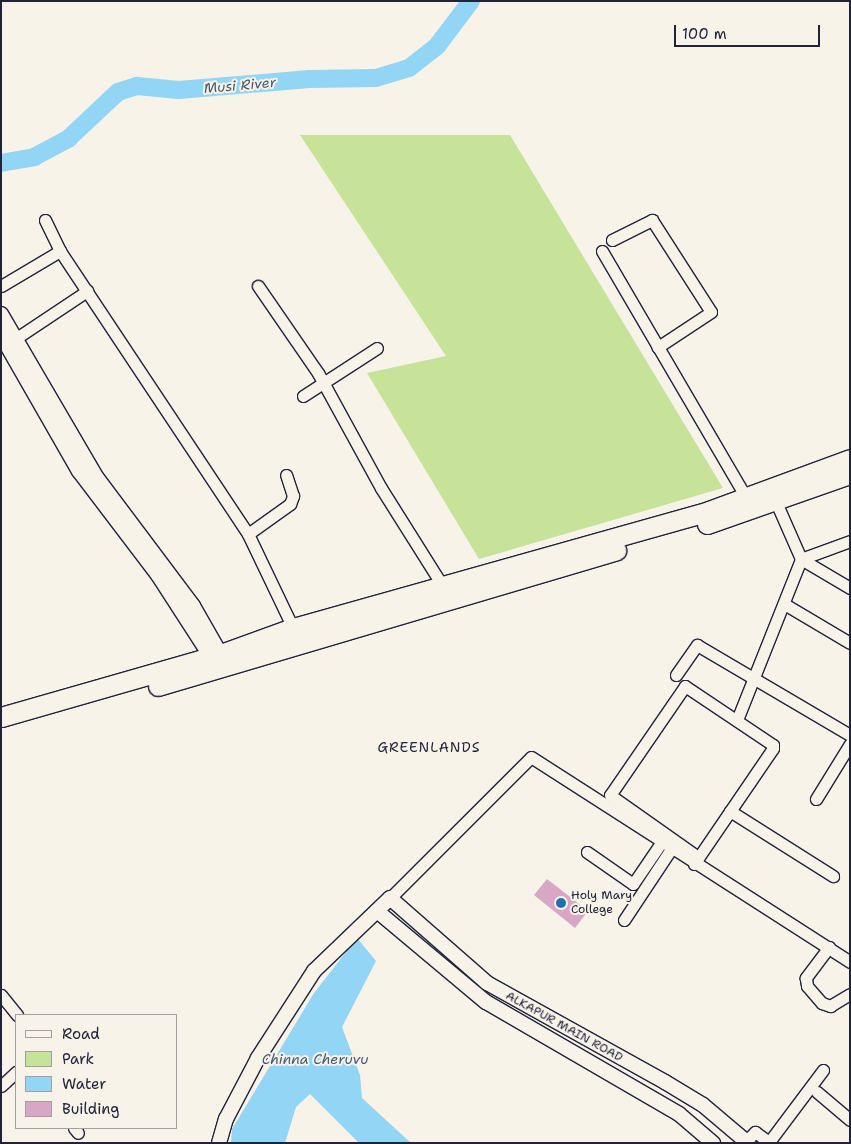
<!DOCTYPE html>
<html>
<head>
<meta charset="utf-8">
<style>
	body { margin:0 }
	#map { position:relative; width:851px; height:1144px; overflow:hidden; background:#f7f3e8; font-family:"Shantell Sans",sans-serif }
	div>[style] { position:absolute }
	.green>* { inset:0; background:#c7e299 }
	.water>* { inset:0; background:#92d5f4 }
	.river>* { height:18px; margin:-9px; padding:0 9px; transform-origin:9px; border-radius:9px; background:#92d5f4 }
	.building>* { inset:0; background:#d7a7c5 }
	.roads { filter:drop-shadow(1px 0 #22223b) drop-shadow(-1px 0 #22223b) drop-shadow(0 1px #22223b) drop-shadow(0 -1px #22223b) }
	.minor>* { height:11px; margin:-5.5px; padding:0 5.5px; transform-origin:5.5px; border-radius:5.5px; background:#f7f3e8 }
	.tertiary>* { height:14px; margin:-7px; padding:0 7px; transform-origin:7px; border-radius:7px; background:#f7f3e8 }
	.primary>* { height:19px; margin:-9.5px; padding:0 9.5px; transform-origin:9.5px; border-radius:9.5px; background:#f7f3e8 }
	.dots>* { width:14px; height:14px; translate:-50% -50%; box-sizing:border-box; border:2px solid #f7f3e8; border-radius:50% }
	span { translate:-50% -50%; white-space:nowrap; text-align:center; line-height:1.15; -webkit-text-stroke:4px #f7f3e8; paint-order:stroke }
	.poi-label { font-size:12px; color:#22223b }
	.left { translate:0 -50%; text-align:left }
	.street-label { font-size:12px; color:#22223b }
	.water-label { font-size:14px; color:#445872; font-style:italic }
	.neighbourhood-label { font-size:14px; color:#22223b; letter-spacing:1px }
	.frame { position:absolute; inset:0; border:2px solid #22223b; pointer-events:none }
	.legend { position:absolute; left:15px; top:1014px; width:162px; height:115px; box-sizing:border-box; background:#f7f3e8; border:1px solid #a29fa3; margin:0; padding:6px 9px; list-style:none; font-size:15px; color:#22223b }
	.legend li { display:flex; align-items:center; gap:10px; height:25px }
	.legend b { width:25px; border:1px solid #a29fa3 }
	.scale { position:absolute; left:674px; top:25px; width:146px; height:22px; box-sizing:border-box; border:2px solid #22223b; border-top:0; padding-left:6px; font-size:15px; line-height:18px; white-space:nowrap; color:#22223b; -webkit-text-stroke:4px #f7f3e8; paint-order:stroke }
</style>
</head>
<body>
<div id="map">
	<div class="green">
		<div style="clip-path:polygon(300px 135px,510px 135px,723px 488px,479px 559px,367px 373px,446px 356px)"></div>
	</div>
	<div class="water">
		<div style="clip-path:polygon(357px 938px,376px 961px,342px 1027px,360px 1075px,362px 1098px,411px 1143px,359px 1143px,310px 1094px,296px 1107px,285px 1143px,231px 1143px,232px 1129px,314px 993px)"></div>
	</div>
	<div class="river">
		<div style="left:1px;top:163px;width:34px;rotate:-10deg"></div>
		<div style="left:34px;top:157px;width:40px;rotate:-28deg"></div>
		<div style="left:69px;top:138px;width:67px;rotate:-43.2deg"></div>
		<div style="left:118px;top:92px;width:20px;rotate:-18deg"></div>
		<div style="left:137px;top:86px;width:42px;rotate:5.4deg"></div>
		<div style="left:179px;top:90px;width:131px;rotate:-4.8deg"></div>
		<div style="left:310px;top:79px;width:66px;rotate:-0.9deg"></div>
		<div style="left:376px;top:78px;width:34px;rotate:-17deg"></div>
		<div style="left:409px;top:68px;width:36px;rotate:-38deg"></div>
		<div style="left:437px;top:46px;width:56px;rotate:-52.9deg"></div>
	</div>
	<div class="building">
		<div style="clip-path:polygon(547px 879px,588px 911px,575px 928px,534px 895px)"></div>
	</div>
	<div class="roads">
		<div class="minor">
			<div style="left:45px;top:220px;width:34px;rotate:64deg"></div>
			<div style="left:612px;top:240px;width:45px;rotate:-26.6deg"></div>
			<div style="left:652px;top:220px;width:109px;rotate:57.3deg"></div>
			<div style="left:711px;top:312px;width:64px;rotate:146.6deg"></div>
			<div style="left:602px;top:251px;width:285px;rotate:59.7deg"></div>
			<div style="left:1px;top:286px;width:69px;rotate:-30.7deg"></div>
			<div style="left:60px;top:251px;width:340px;rotate:56.4deg"></div>
			<div style="left:248px;top:534px;width:104px;rotate:64.4deg"></div>
			<div style="left:258px;top:286px;width:106px;rotate:55.4deg"></div>
			<div style="left:318px;top:373px;width:131px;rotate:61.3deg"></div>
			<div style="left:381px;top:488px;width:115px;rotate:57.8deg"></div>
			<div style="left:15px;top:339px;width:87px;rotate:-33.7deg"></div>
			<div style="left:303px;top:396px;width:88px;rotate:-33deg"></div>
			<div style="left:776px;top:502px;width:62px;rotate:66.3deg"></div>
			<div style="left:801px;top:559px;width:57px;rotate:30.6deg"></div>
			<div style="left:248px;top:534px;width:52px;rotate:-35.5deg"></div>
			<div style="left:290px;top:504px;width:9px;rotate:-69deg"></div>
			<div style="left:293px;top:496px;width:22px;rotate:-108deg"></div>
			<div style="left:801px;top:559px;width:52px;rotate:-20.2deg"></div>
			<div style="left:786px;top:605px;width:74px;rotate:30.7deg"></div>
			<div style="left:676px;top:675px;width:37px;rotate:-55deg"></div>
			<div style="left:697px;top:645px;width:178px;rotate:30.5deg"></div>
			<div style="left:737px;top:720px;width:173px;rotate:-68.3deg"></div>
			<div style="left:816px;top:799px;width:65px;rotate:-58.3deg"></div>
			<div style="left:730px;top:811px;width:122px;rotate:32.3deg"></div>
			<div style="left:587px;top:852px;width:56px;rotate:34.8deg"></div>
			<div style="left:633px;top:884px;width:50px;rotate:-55.7deg"></div>
			<div style="left:694px;top:864px;width:140px;rotate:-55.7deg"></div>
			<div style="left:773px;top:748px;width:3px;rotate:-90deg"></div>
			<div style="left:773px;top:745px;width:106px;rotate:-146.2deg"></div>
			<div style="left:685px;top:686px;width:132px;rotate:124.5deg"></div>
			<div style="left:610px;top:795px;width:108px;rotate:35.2deg"></div>
			<div style="left:390px;top:898px;width:199px;rotate:-45deg"></div>
			<div style="left:531px;top:757px;width:379px;rotate:32.7deg"></div>
			<div style="left:624px;top:920px;width:85px;rotate:-56.5deg"></div>
			<div style="left:829px;top:947px;width:39px;rotate:127deg"></div>
			<div style="left:806px;top:978px;width:8px;rotate:83deg"></div>
			<div style="left:807px;top:986px;width:23px;rotate:49deg"></div>
			<div style="left:822px;top:1003px;width:9px;rotate:21deg"></div>
			<div style="left:830px;top:1006px;width:23px;rotate:-31deg"></div>
			<div style="left:1px;top:995px;width:26px;rotate:51deg"></div>
			<div style="left:1px;top:1086px;width:21px;rotate:-43deg"></div>
			<div style="left:817px;top:1092px;width:43px;rotate:40.3deg"></div>
			<div style="left:74px;top:1128px;width:6px;rotate:51deg"></div>
			<div style="left:746px;top:1141px;width:13px;rotate:-45deg"></div>
			<div style="left:755px;top:1132px;width:17px;rotate:36deg"></div>
			<div style="left:769px;top:1142px;width:90px;rotate:-53.1deg"></div>
		</div>
		<div class="tertiary">
			<div style="left:1px;top:314px;width:190px;rotate:59.7deg"></div>
			<div style="left:97px;top:478px;width:160px;rotate:53.1deg"></div>
			<div style="left:193px;top:606px;width:64px;rotate:60.3deg"></div>
			<div style="left:1px;top:335px;width:157px;rotate:60.2deg"></div>
			<div style="left:79px;top:471px;width:131px;rotate:52.8deg"></div>
			<div style="left:158px;top:575px;width:105px;rotate:57.1deg"></div>
			<div style="left:377px;top:911px;width:142px;rotate:39.9deg"></div>
			<div style="left:486px;top:1002px;width:223px;rotate:30.1deg"></div>
			<div style="left:679px;top:1114px;width:45px;rotate:40.5deg"></div>
			<div style="left:219px;top:1143px;width:25px;rotate:-74deg"></div>
			<div style="left:226px;top:1119px;width:69px;rotate:-62.3deg"></div>
			<div style="left:258px;top:1058px;width:103px;rotate:-57.2deg"></div>
			<div style="left:314px;top:971px;width:105px;rotate:-43.8deg"></div>
			<div style="left:390px;top:898px;width:129px;rotate:41.2deg"></div>
			<div style="left:487px;top:983px;width:204px;rotate:29.1deg"></div>
			<div style="left:665px;top:1082px;width:44px;rotate:31.2deg"></div>
			<div style="left:703px;top:1105px;width:59px;rotate:40.2deg"></div>
		</div>
		<div class="primary">
			<div style="left:707px;top:524px;width:151px;rotate:-19.3deg"></div>
			<div style="left:158px;top:686px;width:478px;rotate:-16.5deg"></div>
			<div style="left:1px;top:717px;width:229px;rotate:-16deg"></div>
			<div style="left:221px;top:654px;width:77px;rotate:-19.9deg"></div>
			<div style="left:293px;top:628px;width:432px;rotate:-15.7deg"></div>
			<div style="left:709px;top:511px;width:150px;rotate:-20.2deg"></div>
		</div>
	</div>
	<div class="dots">
		<div style="left:561px;top:903px;background:#1f6fb2"></div>
	</div>
	<div class="poi-label">
		<span class="left" style="left:571px;top:903px">Holy Mary<br>College</span>
	</div>
	<div class="street-label">
		<span style="left:564px;top:1027px;rotate:29deg">ALKAPUR MAIN ROAD</span>
	</div>
	<div class="water-label">
		<span style="left:240px;top:85px;rotate:-5deg">Musi River</span>
		<span style="left:315px;top:1059px">Chinna Cheruvu</span>
	</div>
	<div class="neighbourhood-label">
		<span style="left:429px;top:747px">GREENLANDS</span>
	</div>
	<div class="frame"></div>
	<ul class="legend">
	<li><b style="height:6px;background:#f7f3e8"></b>Road</li>
	<li><b style="height:14px;background:#c7e299"></b>Park</li>
	<li><b style="height:14px;background:#92d5f4"></b>Water</li>
	<li><b style="height:14px;background:#d7a7c5"></b>Building</li>
	</ul>
	<div class="scale">100 m</div>
</div>
</body>
</html>
